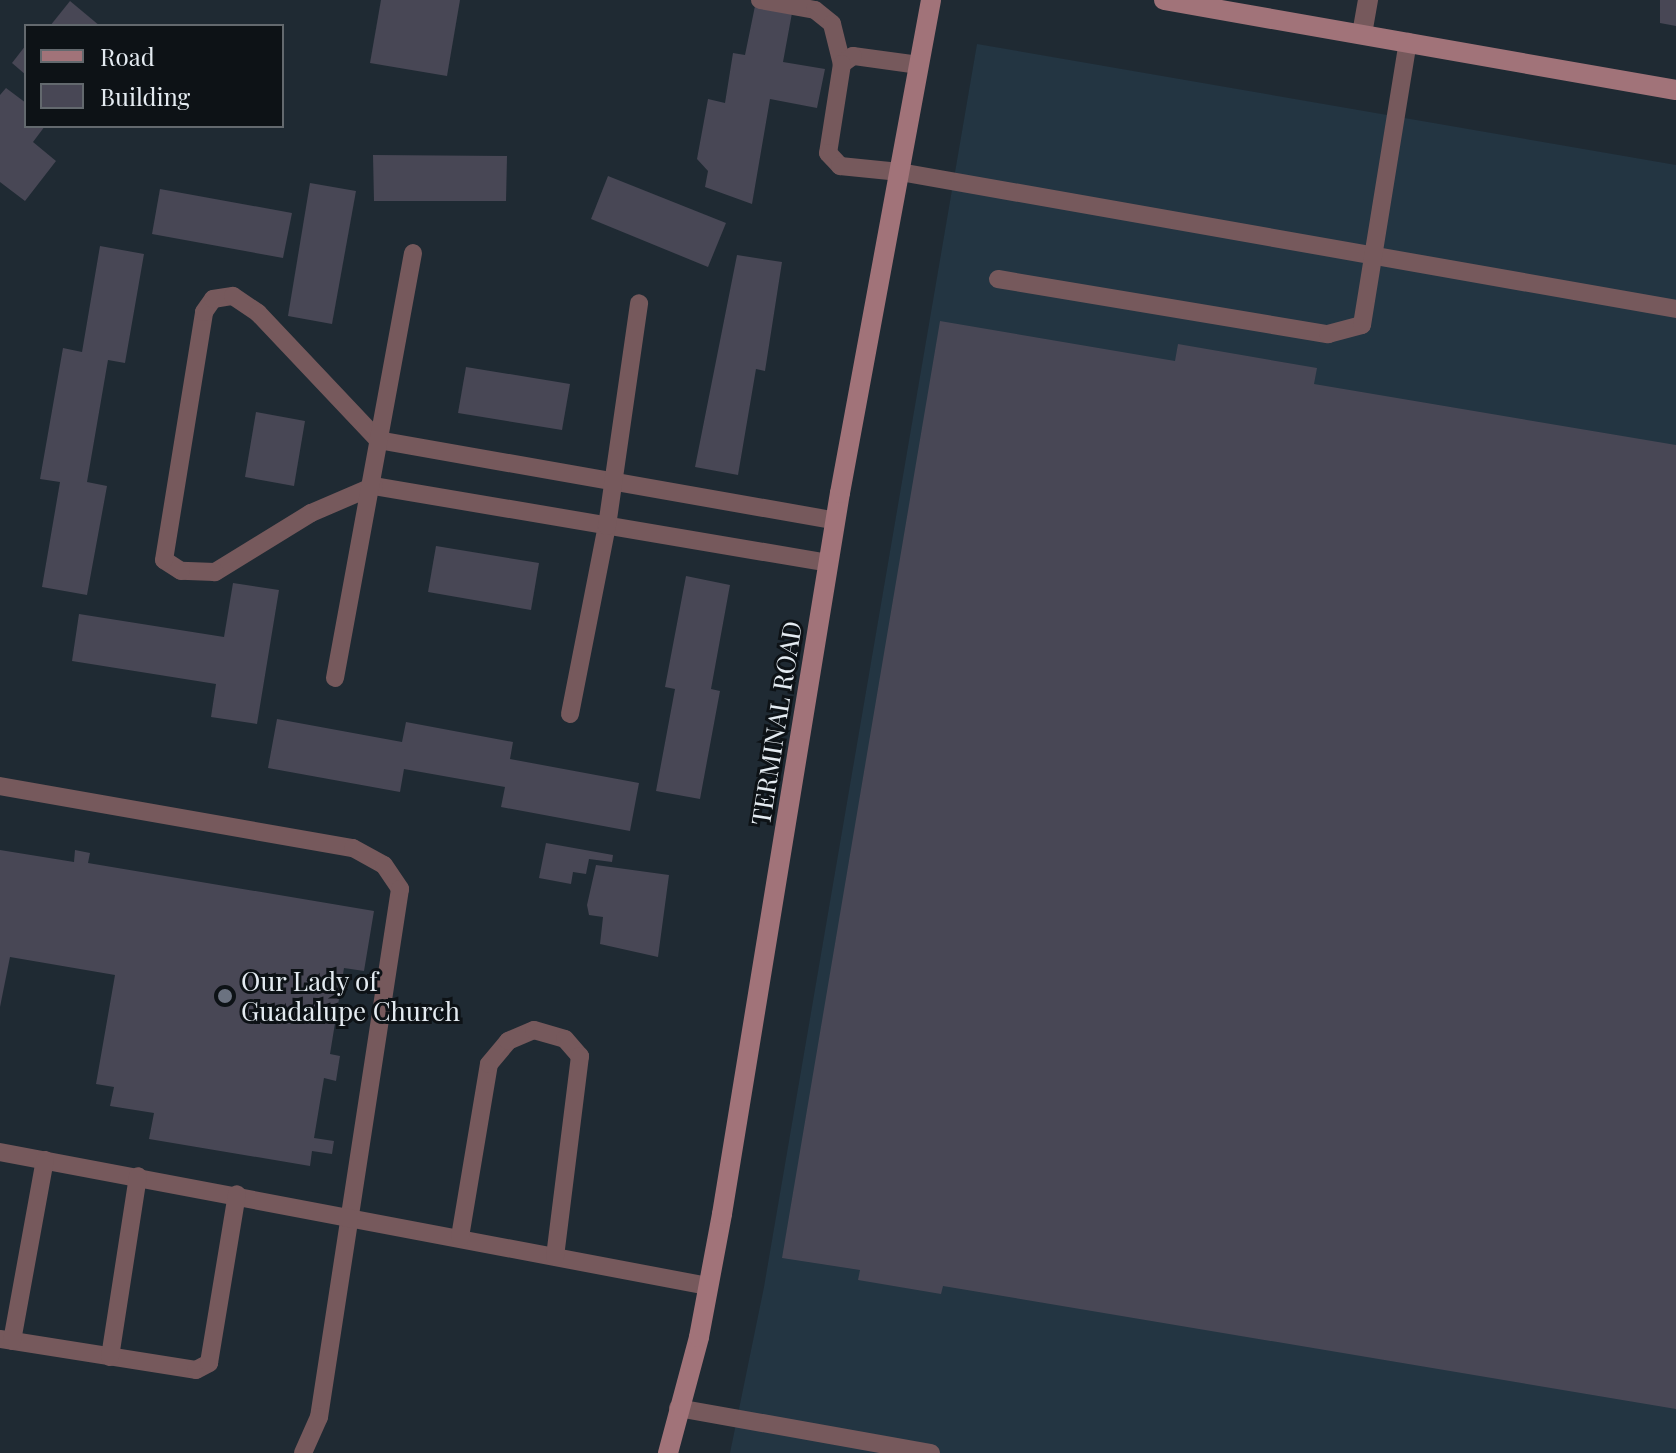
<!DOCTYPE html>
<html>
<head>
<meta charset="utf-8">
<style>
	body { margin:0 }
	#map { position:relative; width:1676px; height:1453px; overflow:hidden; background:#1f2a33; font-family:"Playfair Display",serif }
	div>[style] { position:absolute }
	.built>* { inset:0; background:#233542 }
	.building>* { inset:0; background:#484755 }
	.service>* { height:18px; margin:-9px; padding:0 9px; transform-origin:9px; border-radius:9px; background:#76595c }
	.minor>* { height:20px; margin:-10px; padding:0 10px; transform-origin:10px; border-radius:10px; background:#76595c }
	.secondary>* { height:20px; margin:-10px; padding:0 10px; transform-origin:10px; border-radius:10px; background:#a17379 }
	.dots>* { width:22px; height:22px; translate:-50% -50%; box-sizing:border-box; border:4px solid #0d1216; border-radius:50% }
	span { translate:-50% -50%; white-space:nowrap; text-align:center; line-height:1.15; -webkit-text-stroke:6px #0d1216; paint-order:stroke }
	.street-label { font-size:26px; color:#e4ebf1 }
	.poi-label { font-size:26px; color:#e4ebf1 }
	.left { translate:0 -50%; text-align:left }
	.legend { position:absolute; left:24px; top:24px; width:260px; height:104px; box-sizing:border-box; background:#0d1216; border:2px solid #63696e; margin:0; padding:10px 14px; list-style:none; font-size:24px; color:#e4ebf1 }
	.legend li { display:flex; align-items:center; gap:16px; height:40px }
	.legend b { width:40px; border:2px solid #63696e }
</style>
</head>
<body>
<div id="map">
	<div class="built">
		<div style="clip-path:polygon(977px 44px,1676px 165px,1676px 1453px,730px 1453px,764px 1287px)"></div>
	</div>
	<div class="building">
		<div style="clip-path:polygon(381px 0,460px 0,447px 76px,370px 63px)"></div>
		<div style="clip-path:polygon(1660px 0,1676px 0,1676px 26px,1660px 23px)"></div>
		<div style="clip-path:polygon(70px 1px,100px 26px,50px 26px)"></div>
		<div style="clip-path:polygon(755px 6px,792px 13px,783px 62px,825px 69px,817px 108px,770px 99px,752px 204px,705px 187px,708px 171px,697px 159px,708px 99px,725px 103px,733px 53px,745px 55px)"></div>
		<div style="clip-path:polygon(26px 45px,26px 75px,12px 63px)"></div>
		<div style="clip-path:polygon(6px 88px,26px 103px,26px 126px,45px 126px,33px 142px,56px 161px,25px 201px,0 182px,0 95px)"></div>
		<div style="clip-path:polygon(373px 155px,507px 156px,506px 201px,374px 201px)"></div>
		<div style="clip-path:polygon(608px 176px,726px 223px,708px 267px,591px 219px)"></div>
		<div style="clip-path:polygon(310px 183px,356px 191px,332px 324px,288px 316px)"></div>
		<div style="clip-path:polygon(160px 189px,292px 213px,283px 258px,152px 234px)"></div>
		<div style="clip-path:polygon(100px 246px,144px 254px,125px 363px,108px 360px,87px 482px,107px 486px,87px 595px,42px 587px,60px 482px,40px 479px,63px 348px,82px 352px)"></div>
		<div style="clip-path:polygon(737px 255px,782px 262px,765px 371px,756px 369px,738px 475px,695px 467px)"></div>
		<div style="clip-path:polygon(940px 321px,1175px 361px,1178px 344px,1317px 368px,1314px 384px,1676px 445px,1676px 1409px,943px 1286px,941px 1294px,858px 1280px,860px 1270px,782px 1258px)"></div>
		<div style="clip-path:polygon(466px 367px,570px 384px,562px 430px,458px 413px)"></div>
		<div style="clip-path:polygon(256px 412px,305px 421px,294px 486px,245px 477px)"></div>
		<div style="clip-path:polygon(436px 546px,539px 563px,531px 610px,428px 592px)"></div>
		<div style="clip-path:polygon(686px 576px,730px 585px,711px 689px,720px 691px,700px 799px,656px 791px,675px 689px,665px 687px)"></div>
		<div style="clip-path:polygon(233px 583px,279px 590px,257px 724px,211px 717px,216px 684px,72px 661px,79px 614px,224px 637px)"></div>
		<div style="clip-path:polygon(277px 719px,402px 742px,406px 722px,513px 742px,510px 759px,639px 783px,630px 831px,501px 807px,505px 787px,404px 769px,400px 792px,268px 768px)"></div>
		<div style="clip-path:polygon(546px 843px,613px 855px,612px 862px,589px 859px,586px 874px,573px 872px,571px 884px,539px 878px)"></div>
		<div style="clip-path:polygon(0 850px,74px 862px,75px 850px,90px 853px,88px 863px,374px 911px,364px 971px,344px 968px,330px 1054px,340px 1056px,336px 1081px,324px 1078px,314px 1138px,334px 1141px,332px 1154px,312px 1151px,310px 1166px,149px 1139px,154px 1113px,110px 1106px,114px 1087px,96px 1084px,115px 975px,10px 957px,0 1007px)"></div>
		<div style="clip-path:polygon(596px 865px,669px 875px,658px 957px,600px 944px,603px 917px,589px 915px,587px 905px)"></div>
	</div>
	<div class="service">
		<div style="left:760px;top:0;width:56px;rotate:10.3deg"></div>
		<div style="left:815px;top:10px;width:22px;rotate:39deg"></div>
		<div style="left:832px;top:24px;width:41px;rotate:76deg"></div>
		<div style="left:919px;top:65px;width:67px;rotate:-172.2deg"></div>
		<div style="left:853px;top:56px;width:14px;rotate:144deg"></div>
		<div style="left:842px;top:64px;width:90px;rotate:98.9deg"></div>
		<div style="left:828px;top:153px;width:18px;rotate:47deg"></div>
		<div style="left:840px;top:166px;width:60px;rotate:5.7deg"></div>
		<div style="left:900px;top:172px;width:788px;rotate:10.01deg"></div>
		<div style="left:998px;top:279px;width:335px;rotate:9.5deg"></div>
		<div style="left:1328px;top:334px;width:35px;rotate:-15deg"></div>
		<div style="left:1362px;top:325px;width:287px;rotate:-80.8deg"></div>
		<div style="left:829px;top:563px;width:461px;rotate:-170.4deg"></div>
		<div style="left:374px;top:486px;width:69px;rotate:156.8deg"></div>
		<div style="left:311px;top:513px;width:113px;rotate:148.4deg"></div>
		<div style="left:215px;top:572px;width:34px;rotate:-178deg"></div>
		<div style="left:181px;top:571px;width:20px;rotate:-147deg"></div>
		<div style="left:164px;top:560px;width:251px;rotate:-80.8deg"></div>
		<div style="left:204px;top:312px;width:16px;rotate:-55deg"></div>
		<div style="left:213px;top:299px;width:20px;rotate:-9deg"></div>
		<div style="left:233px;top:296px;width:30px;rotate:34deg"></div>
		<div style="left:258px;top:313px;width:175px;rotate:46.6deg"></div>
		<div style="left:378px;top:440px;width:465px;rotate:10deg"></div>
		<div style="left:335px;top:678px;width:432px;rotate:-79.6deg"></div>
		<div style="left:570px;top:714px;width:192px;rotate:-78.9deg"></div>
		<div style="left:607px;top:526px;width:225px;rotate:-81.8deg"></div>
		<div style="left:0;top:786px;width:358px;rotate:10deg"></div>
		<div style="left:353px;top:848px;width:35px;rotate:29deg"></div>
		<div style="left:384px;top:865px;width:29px;rotate:56deg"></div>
		<div style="left:400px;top:889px;width:534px;rotate:98.72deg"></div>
		<div style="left:319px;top:1417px;width:39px;rotate:114deg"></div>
		<div style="left:0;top:1152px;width:721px;rotate:10.72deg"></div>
		<div style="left:460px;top:1237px;width:175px;rotate:-80.5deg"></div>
		<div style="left:489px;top:1064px;width:30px;rotate:-50deg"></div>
		<div style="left:508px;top:1041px;width:28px;rotate:-23deg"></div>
		<div style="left:534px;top:1030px;width:32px;rotate:16deg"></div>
		<div style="left:565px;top:1039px;width:23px;rotate:49deg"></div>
		<div style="left:580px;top:1056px;width:202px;rotate:97.1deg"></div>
		<div style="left:0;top:1339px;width:198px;rotate:9deg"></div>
		<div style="left:196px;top:1370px;width:15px;rotate:-28deg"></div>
		<div style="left:209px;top:1363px;width:171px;rotate:-80.6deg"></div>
		<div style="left:12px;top:1341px;width:184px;rotate:-79.7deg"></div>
		<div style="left:110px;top:1357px;width:183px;rotate:-81.2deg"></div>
		<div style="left:678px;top:1408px;width:257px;rotate:10.1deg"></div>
	</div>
	<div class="minor">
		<div style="left:1362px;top:34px;width:35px;rotate:-80deg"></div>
	</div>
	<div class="secondary">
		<div style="left:1164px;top:0;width:520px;rotate:9.97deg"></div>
		<div style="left:668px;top:1453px;width:120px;rotate:-75deg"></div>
		<div style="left:699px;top:1337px;width:125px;rotate:-79.4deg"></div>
		<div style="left:722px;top:1214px;width:731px;rotate:-80.71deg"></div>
		<div style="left:840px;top:493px;width:501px;rotate:-79.54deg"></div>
	</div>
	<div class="dots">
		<div style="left:225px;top:996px;background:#6b7280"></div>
	</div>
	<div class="street-label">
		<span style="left:776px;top:723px;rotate:-81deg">TERMINAL ROAD</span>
	</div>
	<div class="poi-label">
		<span class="left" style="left:241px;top:996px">Our Lady of<br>Guadalupe Church</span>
	</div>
	<ul class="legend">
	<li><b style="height:10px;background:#a17379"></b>Road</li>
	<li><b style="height:22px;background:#484755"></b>Building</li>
	</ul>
</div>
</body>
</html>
